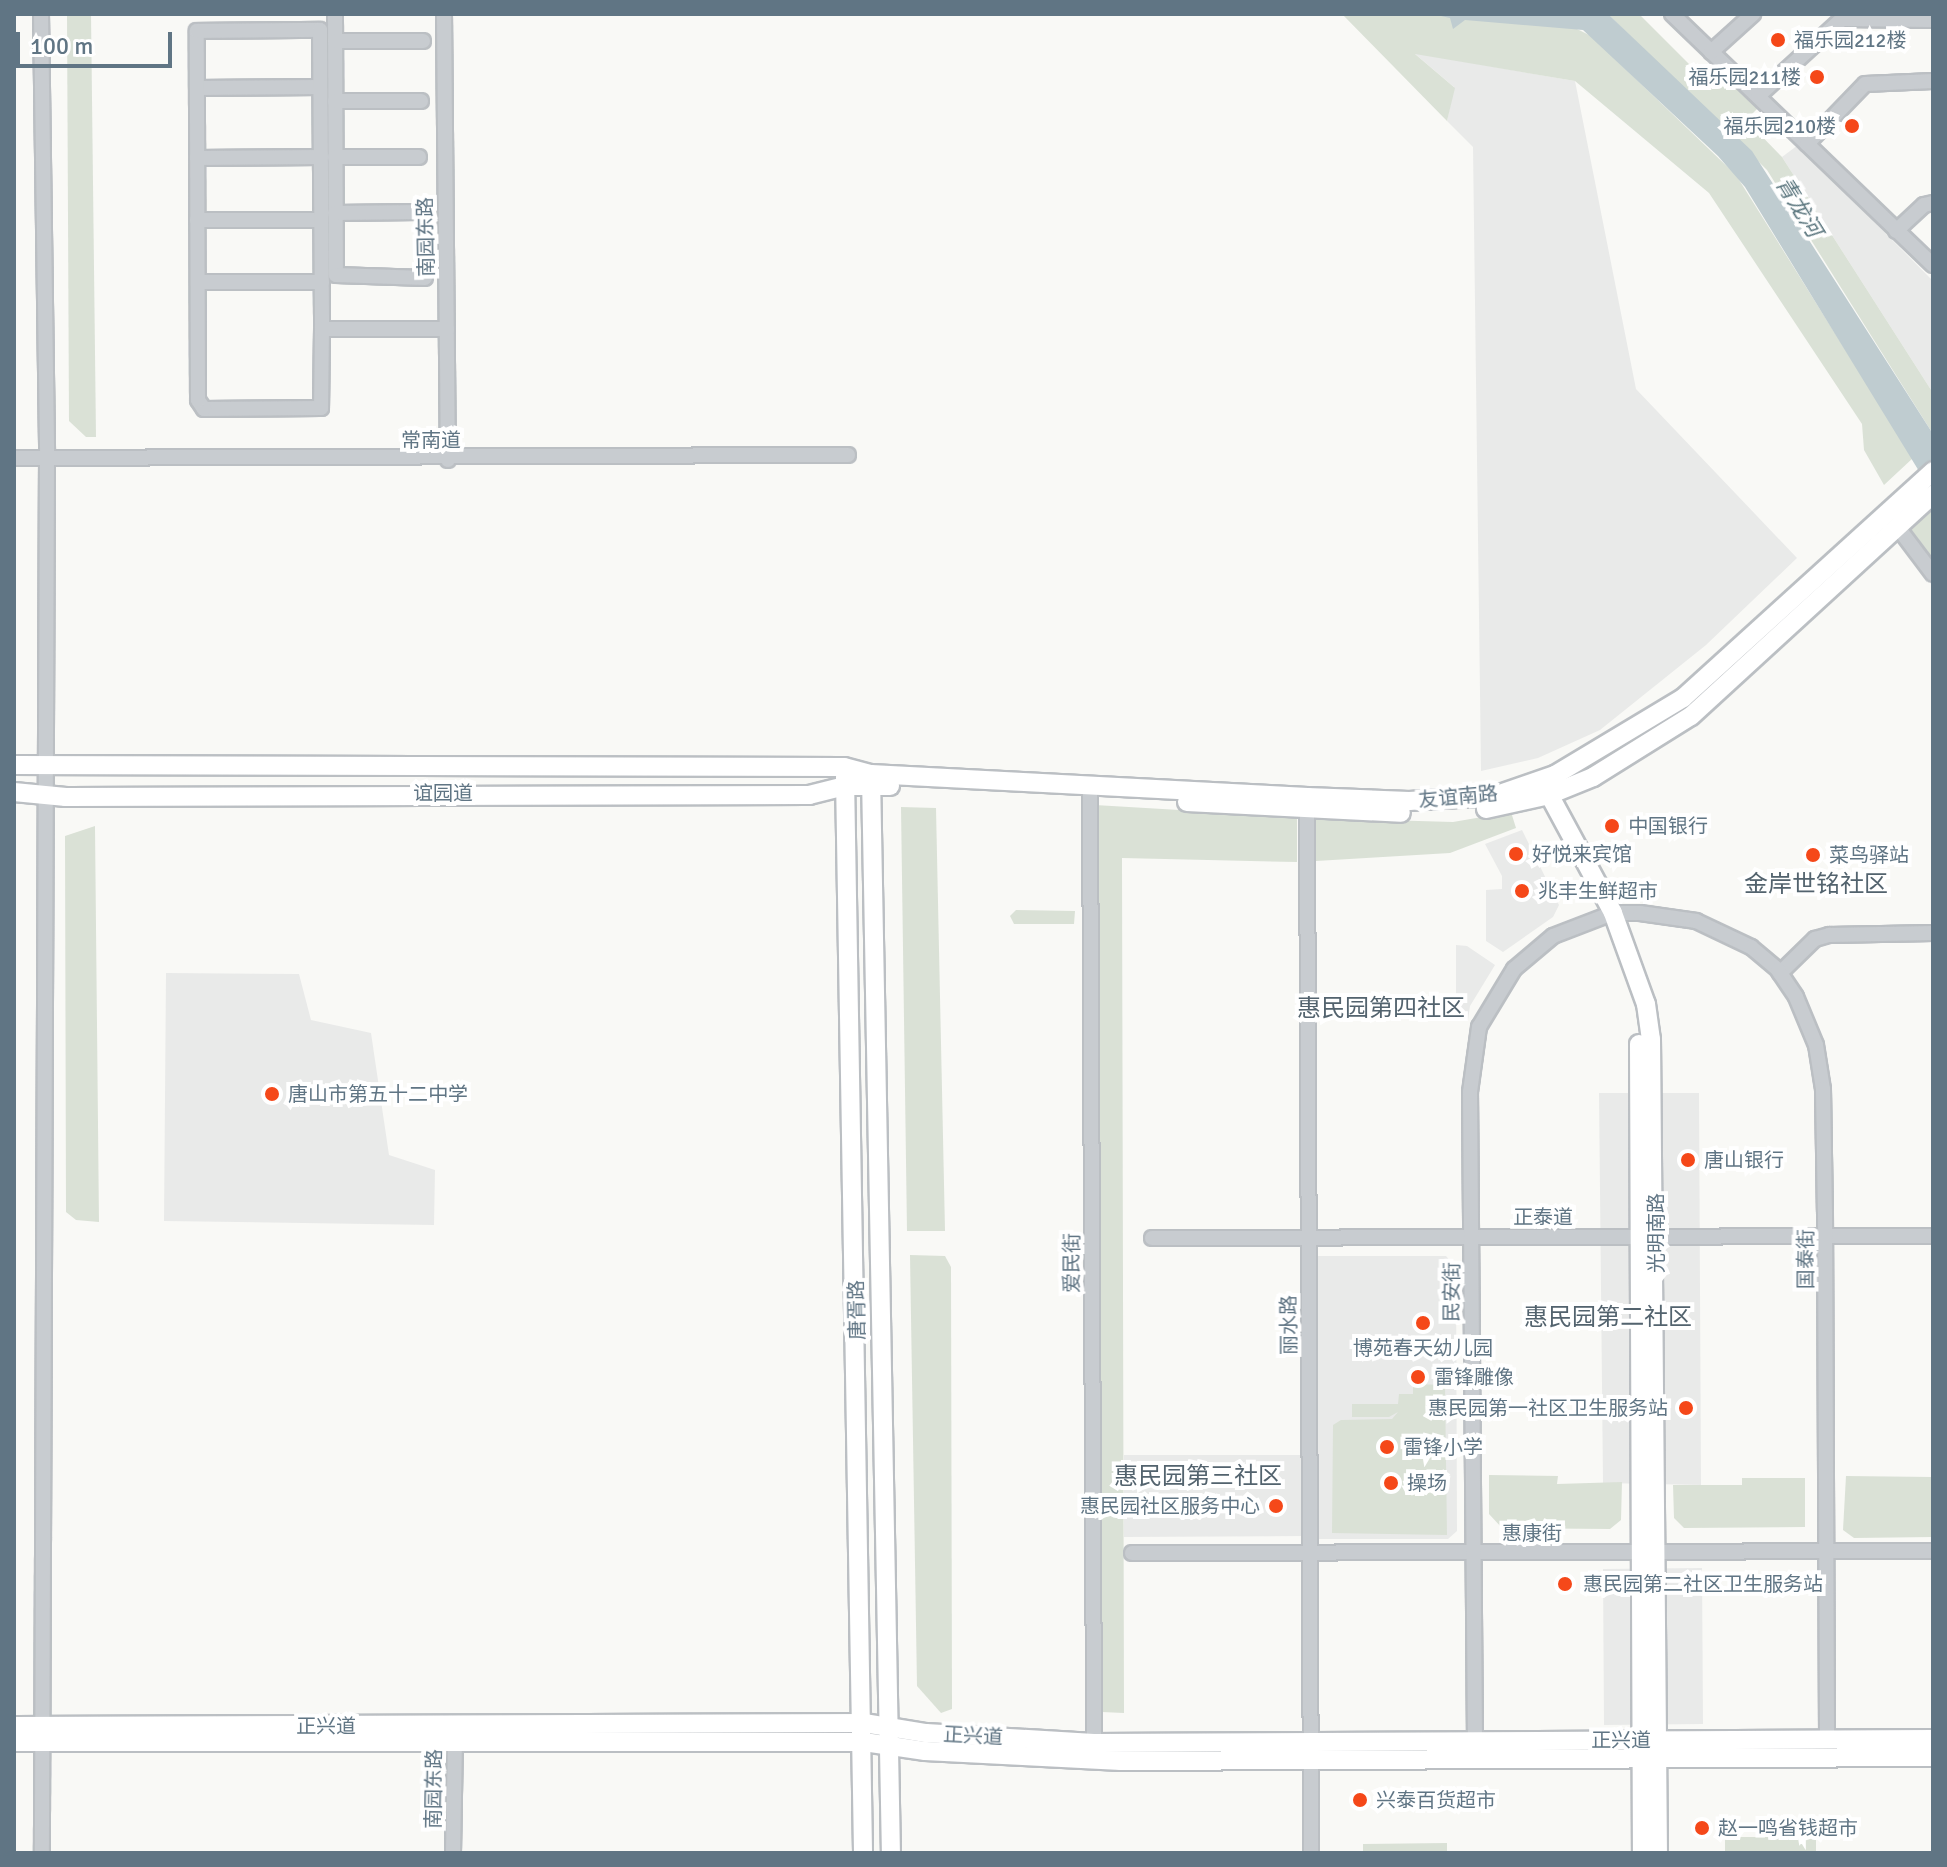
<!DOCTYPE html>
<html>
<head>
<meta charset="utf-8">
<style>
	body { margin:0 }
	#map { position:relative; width:1947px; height:1867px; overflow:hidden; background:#f9f9f6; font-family:Signika,"Noto Sans SC",sans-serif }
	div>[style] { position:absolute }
	.built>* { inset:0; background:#e9eae9 }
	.green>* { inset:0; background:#dae1d6 }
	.water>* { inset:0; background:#bfccd0 }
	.roads { filter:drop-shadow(2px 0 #bbbfc3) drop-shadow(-2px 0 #bbbfc3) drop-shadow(0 2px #bbbfc3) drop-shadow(0 -2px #bbbfc3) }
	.minor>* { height:14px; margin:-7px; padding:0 7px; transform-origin:7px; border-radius:7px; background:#c8ccd0 }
	.major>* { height:18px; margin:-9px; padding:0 9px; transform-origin:9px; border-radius:9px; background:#fff }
	.dots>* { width:22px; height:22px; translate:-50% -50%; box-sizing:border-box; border:4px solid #fff; border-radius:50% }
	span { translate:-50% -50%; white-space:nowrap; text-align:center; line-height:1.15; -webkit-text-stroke:8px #fff; paint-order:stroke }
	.poi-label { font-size:20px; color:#607584 }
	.left { translate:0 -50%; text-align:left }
	.right { translate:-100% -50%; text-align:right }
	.street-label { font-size:20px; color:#607584 }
	.water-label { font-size:22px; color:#5b767e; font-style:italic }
	.quarter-label { font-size:24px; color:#53636e }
	.frame { position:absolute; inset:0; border:16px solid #607584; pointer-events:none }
	.scale { position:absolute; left:16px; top:32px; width:156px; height:36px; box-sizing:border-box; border:4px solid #607584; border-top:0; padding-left:10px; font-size:24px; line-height:28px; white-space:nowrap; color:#607584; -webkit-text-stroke:6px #fff; paint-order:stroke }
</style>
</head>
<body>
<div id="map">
	<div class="built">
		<div style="clip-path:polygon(1414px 53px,1575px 81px,1636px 389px,1797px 558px,1706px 645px,1600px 730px,1538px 758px,1481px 771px,1473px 147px,1447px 121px,1454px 87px)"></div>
		<div style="clip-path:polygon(1798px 145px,1933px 281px,1933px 393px,1782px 157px)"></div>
		<div style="clip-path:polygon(1522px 830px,1559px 905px,1553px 917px,1503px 952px,1486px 941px,1486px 890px,1502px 889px,1502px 876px,1485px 844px)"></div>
		<div style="clip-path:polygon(1456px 945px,1467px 946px,1495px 965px,1470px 1006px,1468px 1020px,1456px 1019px)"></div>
		<div style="clip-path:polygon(166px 973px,299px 974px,311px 1020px,371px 1033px,389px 1155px,435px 1170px,434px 1225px,164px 1221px)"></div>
		<div style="clip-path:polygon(1599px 1093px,1699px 1093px,1701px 1485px,1603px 1483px)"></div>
		<div style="clip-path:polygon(1318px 1256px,1446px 1256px,1456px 1268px,1457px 1531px,1448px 1539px,1317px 1539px)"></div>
		<div style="clip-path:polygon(1124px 1455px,1303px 1455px,1305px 1536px,1124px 1537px)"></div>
		<div style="clip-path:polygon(1702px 1568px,1703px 1724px,1604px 1725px,1603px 1569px)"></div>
	</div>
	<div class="green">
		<div style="clip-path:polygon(67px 14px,91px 14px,96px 437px,86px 437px,69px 421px)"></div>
		<div style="clip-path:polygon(1342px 14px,1432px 14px,1573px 27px,1591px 36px,1736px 175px,1913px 458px,1884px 485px,1864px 450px,1862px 424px,1709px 193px,1575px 81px,1415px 54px,1455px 88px,1447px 121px)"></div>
		<div style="clip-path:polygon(1608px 14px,1639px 14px,1706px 81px,1720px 67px,1759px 107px,1746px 120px,1782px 157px,1933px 393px,1933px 434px,1767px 170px)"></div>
		<div style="clip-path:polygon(1932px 509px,1933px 509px,1933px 562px,1910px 530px)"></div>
		<div style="clip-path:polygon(1095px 805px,1297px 817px,1297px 862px,1122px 858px,1124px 1713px,1102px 1712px,1098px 1689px)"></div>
		<div style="clip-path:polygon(901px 807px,936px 808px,945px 1231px,907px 1231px)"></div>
		<div style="clip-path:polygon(1511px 812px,1516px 828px,1450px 853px,1316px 861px,1315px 818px,1453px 822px)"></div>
		<div style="clip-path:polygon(95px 826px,95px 827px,99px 1222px,76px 1220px,66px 1212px,65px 836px)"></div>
		<div style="clip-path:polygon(1016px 910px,1075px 911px,1074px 924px,1014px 924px,1010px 916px)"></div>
		<div style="clip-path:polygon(910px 1255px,945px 1256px,951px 1267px,952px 1709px,941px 1713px,917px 1686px)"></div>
		<div style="clip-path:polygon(1413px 1384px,1445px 1385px,1447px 1535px,1332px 1533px,1333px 1425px,1341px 1420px,1392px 1419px,1398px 1412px,1389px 1417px,1352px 1417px,1352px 1404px,1398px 1404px,1399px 1394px,1413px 1394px)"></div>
		<div style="clip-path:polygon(1489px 1475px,1558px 1476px,1557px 1484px,1622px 1482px,1621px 1520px,1610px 1529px,1502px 1528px,1489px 1514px)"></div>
		<div style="clip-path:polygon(1846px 1476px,1933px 1477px,1933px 1537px,1854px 1538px,1843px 1530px)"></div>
		<div style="clip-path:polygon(1742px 1478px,1805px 1478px,1805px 1527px,1684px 1528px,1674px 1518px,1673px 1485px,1742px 1485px)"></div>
		<div style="clip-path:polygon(1725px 1837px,1816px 1837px,1816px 1853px,1725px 1853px)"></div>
		<div style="clip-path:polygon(1447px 1843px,1447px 1853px,1363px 1853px,1363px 1844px)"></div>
	</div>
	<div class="water">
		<div style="clip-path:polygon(1432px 14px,1608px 14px,1752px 151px,1933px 434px,1933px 494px,1745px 187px,1718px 156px,1583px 30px,1465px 20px,1453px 29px,1450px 18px)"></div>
	</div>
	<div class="roads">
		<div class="minor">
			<div style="left:41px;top:14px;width:444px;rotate:89.2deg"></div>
			<div style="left:47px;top:458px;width:1395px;rotate:90.21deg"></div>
			<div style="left:335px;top:14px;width:261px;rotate:89.8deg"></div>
			<div style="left:336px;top:275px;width:89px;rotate:1.9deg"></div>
			<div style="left:444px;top:14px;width:446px;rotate:89.5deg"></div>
			<div style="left:1672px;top:14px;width:362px;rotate:43.9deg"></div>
			<div style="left:335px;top:41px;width:88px"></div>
			<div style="left:1711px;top:52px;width:57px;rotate:-42.1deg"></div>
			<div style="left:197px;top:88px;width:123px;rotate:-0.5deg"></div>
			<div style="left:1758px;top:96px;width:114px;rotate:-42.5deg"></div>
			<div style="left:1842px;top:19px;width:91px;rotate:0.6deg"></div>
			<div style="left:335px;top:101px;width:86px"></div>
			<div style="left:1807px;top:144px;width:83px;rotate:-46deg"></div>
			<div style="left:1865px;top:84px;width:68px;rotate:-2.5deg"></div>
			<div style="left:335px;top:157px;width:84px"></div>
			<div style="left:197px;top:158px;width:124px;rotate:-0.5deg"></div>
			<div style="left:335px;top:213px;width:84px;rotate:-0.7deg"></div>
			<div style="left:197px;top:220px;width:124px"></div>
			<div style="left:1896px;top:231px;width:38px;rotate:-43deg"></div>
			<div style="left:1924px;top:205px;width:9px;rotate:-13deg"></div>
			<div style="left:198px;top:282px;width:124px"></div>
			<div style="left:322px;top:329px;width:79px;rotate:90.7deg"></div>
			<div style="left:321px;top:408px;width:117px;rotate:179.5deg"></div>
			<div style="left:204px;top:409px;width:11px;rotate:-124deg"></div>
			<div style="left:198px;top:400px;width:369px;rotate:-90.2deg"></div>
			<div style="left:197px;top:31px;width:123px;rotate:-0.5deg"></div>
			<div style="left:320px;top:30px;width:299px;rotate:89.6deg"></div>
			<div style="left:322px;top:329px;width:125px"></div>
			<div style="left:14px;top:458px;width:834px;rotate:-0.21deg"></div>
			<div style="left:1893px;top:521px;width:66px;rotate:53deg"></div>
			<div style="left:1090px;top:784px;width:959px;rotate:89.76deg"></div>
			<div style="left:1307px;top:801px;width:1052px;rotate:89.78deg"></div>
			<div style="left:1780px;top:973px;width:49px;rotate:-44.2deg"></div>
			<div style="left:1815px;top:939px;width:15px;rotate:-16deg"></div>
			<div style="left:1829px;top:935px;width:104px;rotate:-1.1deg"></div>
			<div style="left:1152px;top:1238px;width:781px;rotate:-0.15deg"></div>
			<div style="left:1132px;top:1553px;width:801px;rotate:-0.14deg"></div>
			<div style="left:1475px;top:1742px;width:650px;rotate:-90.44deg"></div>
			<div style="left:1470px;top:1092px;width:66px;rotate:-82.1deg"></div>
			<div style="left:1479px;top:1027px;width:68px;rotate:-58.9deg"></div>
			<div style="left:1514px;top:969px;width:51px;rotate:-40.2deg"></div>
			<div style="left:1553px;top:936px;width:64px;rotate:-21deg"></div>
			<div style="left:1613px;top:913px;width:27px"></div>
			<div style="left:1640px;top:913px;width:57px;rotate:8.1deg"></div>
			<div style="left:1696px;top:921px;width:61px;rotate:25.3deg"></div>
			<div style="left:1751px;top:947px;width:35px;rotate:40deg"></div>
			<div style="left:1778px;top:970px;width:32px;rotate:56deg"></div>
			<div style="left:1796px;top:997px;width:52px;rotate:67.4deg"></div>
			<div style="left:1816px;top:1045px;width:45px;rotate:81deg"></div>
			<div style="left:1823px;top:1089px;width:123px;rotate:89.1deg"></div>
			<div style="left:1825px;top:1212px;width:527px;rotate:89.78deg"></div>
			<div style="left:453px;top:1853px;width:118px;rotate:-89deg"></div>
		</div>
		<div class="major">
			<div style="left:14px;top:765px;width:830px;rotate:0.14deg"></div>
			<div style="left:844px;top:767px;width:28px;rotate:15deg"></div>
			<div style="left:871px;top:774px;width:437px;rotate:3deg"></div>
			<div style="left:1307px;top:797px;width:102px;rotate:2.2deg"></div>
			<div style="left:1409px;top:801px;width:85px;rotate:-3.4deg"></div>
			<div style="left:1494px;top:796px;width:65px;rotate:-19deg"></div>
			<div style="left:1555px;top:775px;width:149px;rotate:-31deg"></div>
			<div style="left:1683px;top:698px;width:338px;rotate:-42.2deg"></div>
			<div style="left:871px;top:776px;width:1077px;rotate:88.94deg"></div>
			<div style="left:845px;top:777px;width:1076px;rotate:89.04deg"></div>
			<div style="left:1545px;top:787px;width:143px;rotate:61.6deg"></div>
			<div style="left:1613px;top:913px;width:97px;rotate:70.1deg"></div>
			<div style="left:1646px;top:1004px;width:35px;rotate:82deg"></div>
			<div style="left:1651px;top:1039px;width:814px;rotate:89.51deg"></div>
			<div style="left:14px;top:792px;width:52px;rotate:5.5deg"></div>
			<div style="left:66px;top:797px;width:743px;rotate:-0.15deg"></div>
			<div style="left:809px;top:795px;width:38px;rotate:-14deg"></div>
			<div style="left:846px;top:786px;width:44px"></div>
			<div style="left:1187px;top:802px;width:214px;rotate:2.9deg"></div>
			<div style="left:1486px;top:809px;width:65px;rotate:-12.5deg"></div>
			<div style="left:1549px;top:795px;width:48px;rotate:-22.2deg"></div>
			<div style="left:1593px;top:777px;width:115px;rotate:-31.9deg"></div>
			<div style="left:1691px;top:716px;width:328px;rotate:-42.5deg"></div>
			<div style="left:1639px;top:1044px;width:809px;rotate:89.79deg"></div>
			<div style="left:14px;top:1726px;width:850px;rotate:-0.2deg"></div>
			<div style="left:864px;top:1723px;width:63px;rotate:9.2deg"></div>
			<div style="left:926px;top:1733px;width:168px;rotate:3.4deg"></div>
			<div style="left:1094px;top:1743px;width:839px;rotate:-0.27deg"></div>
			<div style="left:14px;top:1742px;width:850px"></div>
			<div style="left:864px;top:1742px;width:62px;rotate:8.4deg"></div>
			<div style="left:925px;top:1751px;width:196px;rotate:2.9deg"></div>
			<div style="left:1121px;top:1761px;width:812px;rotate:-0.28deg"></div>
		</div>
	</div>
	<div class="dots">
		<div style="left:1778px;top:40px;background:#f54819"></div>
		<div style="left:1817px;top:77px;background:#f54819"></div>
		<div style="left:1852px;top:126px;background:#f54819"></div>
		<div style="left:1612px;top:826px;background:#f54819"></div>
		<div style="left:1516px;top:854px;background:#f54819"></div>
		<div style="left:1813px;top:855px;background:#f54819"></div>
		<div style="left:1522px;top:891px;background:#f54819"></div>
		<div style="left:272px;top:1094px;background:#f54819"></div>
		<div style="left:1688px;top:1160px;background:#f54819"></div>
		<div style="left:1423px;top:1323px;background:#f54819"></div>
		<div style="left:1418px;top:1377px;background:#f54819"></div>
		<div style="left:1686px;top:1408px;background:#f54819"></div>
		<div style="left:1387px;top:1447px;background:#f54819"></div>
		<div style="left:1391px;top:1483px;background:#f54819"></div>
		<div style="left:1276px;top:1506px;background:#f54819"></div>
		<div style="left:1565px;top:1584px;background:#f54819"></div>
		<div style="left:1360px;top:1800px;background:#f54819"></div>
		<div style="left:1702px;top:1828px;background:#f54819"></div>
	</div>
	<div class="poi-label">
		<span class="left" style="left:1794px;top:40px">福乐园212楼</span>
		<span class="right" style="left:1801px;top:77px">福乐园211楼</span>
		<span class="right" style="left:1836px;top:126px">福乐园210楼</span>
		<span class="left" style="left:1628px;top:826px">中国银行</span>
		<span class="left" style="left:1532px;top:854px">好悦来宾馆</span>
		<span class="left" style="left:1829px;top:855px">菜鸟驿站</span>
		<span class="left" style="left:1538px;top:891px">兆丰生鲜超市</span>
		<span class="left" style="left:288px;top:1094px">唐山市第五十二中学</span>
		<span class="left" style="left:1704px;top:1160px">唐山银行</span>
		<span style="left:1423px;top:1348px">博苑春天幼儿园</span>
		<span class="left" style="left:1434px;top:1377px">雷锋雕像</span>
		<span class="right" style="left:1668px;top:1408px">惠民园第一社区卫生服务站</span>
		<span class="left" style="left:1403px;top:1447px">雷锋小学</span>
		<span class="left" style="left:1407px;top:1483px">操场</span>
		<span class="right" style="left:1260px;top:1506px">惠民园社区服务中心</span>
		<span class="left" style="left:1583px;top:1584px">惠民园第二社区卫生服务站</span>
		<span class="left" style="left:1376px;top:1800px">兴泰百货超市</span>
		<span class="left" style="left:1718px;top:1828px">赵一鸣省钱超市</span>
	</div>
	<div class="street-label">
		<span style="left:426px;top:237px;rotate:-91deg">南园东路</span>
		<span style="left:431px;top:440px">常南道</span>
		<span style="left:443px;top:793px">谊园道</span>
		<span style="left:1458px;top:797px;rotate:-5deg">友谊南路</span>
		<span style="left:1543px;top:1217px">正泰道</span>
		<span style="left:1656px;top:1233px;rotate:-90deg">光明南路</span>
		<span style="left:1806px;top:1259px;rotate:-90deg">国泰街</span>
		<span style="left:1072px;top:1263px;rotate:-90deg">爱民街</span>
		<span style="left:1452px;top:1292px;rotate:-90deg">民安街</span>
		<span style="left:857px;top:1310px;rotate:-91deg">唐胥路</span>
		<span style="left:1289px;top:1325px;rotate:-90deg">丽水路</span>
		<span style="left:1532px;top:1533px">惠康街</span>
		<span style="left:326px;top:1726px">正兴道</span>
		<span style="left:973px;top:1736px;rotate:3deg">正兴道</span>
		<span style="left:1621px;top:1740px">正兴道</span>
		<span style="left:434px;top:1789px;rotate:-89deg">南园东路</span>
	</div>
	<div class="water-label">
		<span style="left:1799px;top:207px;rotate:58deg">青龙河</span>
	</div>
	<div class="quarter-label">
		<span style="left:1816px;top:885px">金岸世铭社区</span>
		<span style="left:1381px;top:1009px">惠民园第四社区</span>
		<span style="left:1608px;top:1318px">惠民园第二社区</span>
		<span style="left:1198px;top:1477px">惠民园第三社区</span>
	</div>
	<div class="frame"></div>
	<div class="scale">100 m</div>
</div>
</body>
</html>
